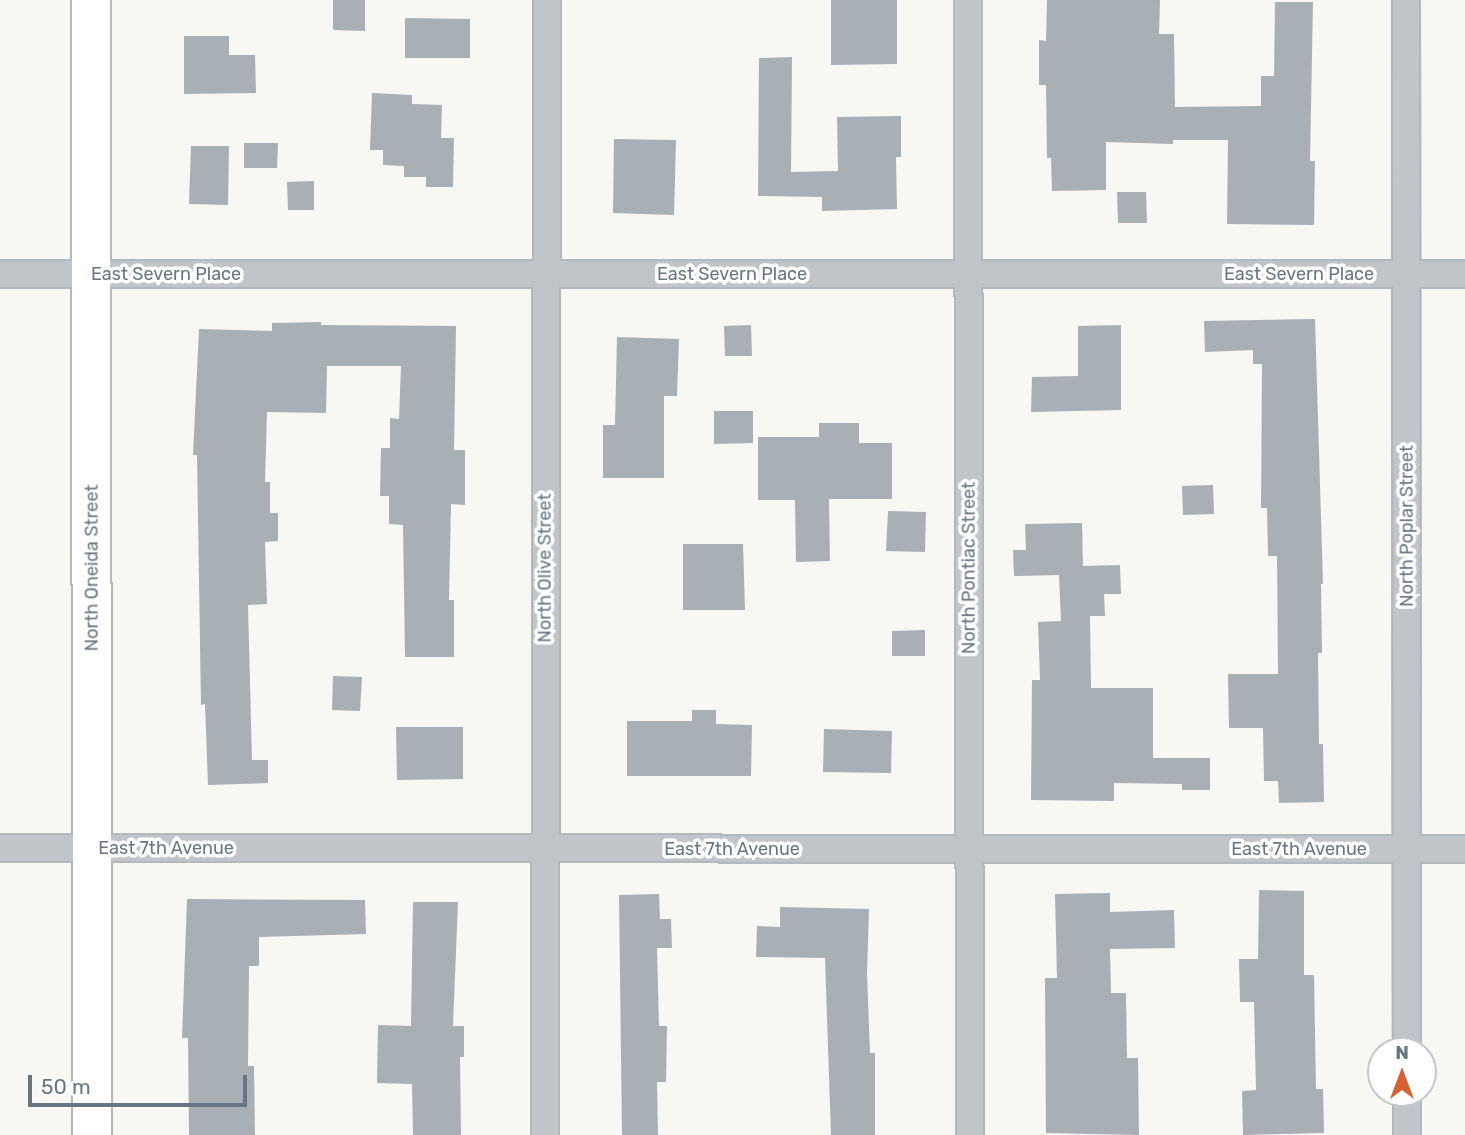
<!DOCTYPE html>
<html>
<head>
<meta charset="utf-8">
<style>
	body { margin:0 }
	#map { position:relative; width:1465px; height:1135px; overflow:hidden; background:#f7f7f4; font-family:Rubik,sans-serif }
	div>[style] { position:absolute }
	.building>* { inset:0; background:#a8afb5 }
	.roads { filter:drop-shadow(2px 0 #b3b8bc) drop-shadow(-2px 0 #b3b8bc) drop-shadow(0 2px #b3b8bc) drop-shadow(0 -2px #b3b8bc) }
	.street>* { height:26px; margin:-13px; padding:0 13px; transform-origin:13px; border-radius:13px; background:#c1c4c8 }
	.secondary>* { height:38px; margin:-19px; padding:0 19px; transform-origin:19px; border-radius:19px; background:#fff }
	span { translate:-50% -50%; white-space:nowrap; text-align:center; line-height:1.15; -webkit-text-stroke:7px #fff; paint-order:stroke }
	.street-label { font-size:18px; color:#687683 }
	.north { position:absolute; left:1367px; top:1037px; width:70px; height:70px; box-sizing:border-box; background:#fff; border:2px solid #c3c8cd; border-radius:50%; rotate:0deg; font-size:19px; font-weight:700; line-height:28px; text-align:center; color:#687683 }
	.north::after { content:''; display:block; margin:auto; width:24px; height:32px; background:#d76034; clip-path:polygon(50% 0,100% 100%,50% 72%,0 100%) }
	.scale { position:absolute; left:28px; top:1075px; width:219px; height:32px; box-sizing:border-box; border:4px solid #687683; border-top:0; padding-left:9px; font-size:21px; line-height:24px; white-space:nowrap; color:#687683; -webkit-text-stroke:5px #fff; paint-order:stroke }
</style>
</head>
<body>
<div id="map">
	<div class="building">
		<div style="clip-path:polygon(333px 0,365px 0,365px 31px,333px 30px)"></div>
		<div style="clip-path:polygon(831px 0,897px 0,897px 64px,831px 65px)"></div>
		<div style="clip-path:polygon(1047px 0,1160px 0,1159px 34px,1174px 34px,1175px 107px,1261px 106px,1261px 76px,1274px 76px,1275px 2px,1313px 2px,1310px 161px,1315px 161px,1314px 225px,1227px 224px,1228px 140px,1173px 140px,1173px 144px,1106px 142px,1106px 190px,1052px 191px,1051px 158px,1047px 158px,1046px 85px,1039px 85px,1039px 40px,1046px 41px)"></div>
		<div style="clip-path:polygon(405px 18px,470px 19px,470px 58px,405px 58px)"></div>
		<div style="clip-path:polygon(184px 36px,229px 36px,229px 55px,255px 55px,256px 93px,184px 94px)"></div>
		<div style="clip-path:polygon(792px 57px,791px 172px,838px 171px,837px 117px,901px 116px,901px 157px,896px 157px,897px 209px,822px 211px,822px 197px,758px 196px,759px 58px)"></div>
		<div style="clip-path:polygon(372px 93px,412px 95px,412px 104px,442px 105px,441px 138px,454px 138px,453px 187px,426px 187px,426px 177px,404px 177px,404px 166px,383px 165px,383px 150px,370px 150px)"></div>
		<div style="clip-path:polygon(614px 139px,676px 140px,674px 215px,613px 213px)"></div>
		<div style="clip-path:polygon(244px 143px,278px 143px,277px 168px,244px 168px)"></div>
		<div style="clip-path:polygon(191px 146px,229px 146px,228px 205px,189px 204px)"></div>
		<div style="clip-path:polygon(314px 181px,314px 210px,288px 210px,287px 182px)"></div>
		<div style="clip-path:polygon(1117px 192px,1146px 192px,1147px 223px,1118px 223px)"></div>
		<div style="clip-path:polygon(1315px 319px,1323px 584px,1321px 584px,1322px 653px,1318px 653px,1319px 744px,1323px 744px,1324px 802px,1279px 803px,1278px 781px,1264px 781px,1263px 728px,1229px 728px,1228px 674px,1278px 674px,1277px 556px,1268px 556px,1267px 508px,1261px 508px,1262px 364px,1253px 364px,1253px 350px,1205px 352px,1204px 321px)"></div>
		<div style="clip-path:polygon(321px 322px,321px 325px,456px 326px,454px 450px,465px 450px,465px 505px,451px 504px,449px 600px,454px 600px,454px 657px,405px 657px,403px 525px,389px 524px,389px 496px,380px 496px,381px 448px,390px 448px,390px 418px,399px 419px,401px 366px,327px 366px,326px 413px,267px 412px,265px 482px,270px 482px,270px 513px,278px 513px,278px 541px,265px 542px,267px 604px,248px 605px,252px 760px,268px 760px,268px 783px,208px 785px,205px 704px,201px 705px,197px 455px,193px 455px,199px 329px,272px 331px,272px 323px)"></div>
		<div style="clip-path:polygon(751px 325px,752px 356px,725px 356px,724px 326px)"></div>
		<div style="clip-path:polygon(1121px 325px,1121px 410px,1031px 412px,1032px 377px,1078px 376px,1078px 326px)"></div>
		<div style="clip-path:polygon(617px 337px,679px 339px,677px 396px,664px 396px,664px 478px,603px 478px,603px 425px,615px 425px)"></div>
		<div style="clip-path:polygon(714px 411px,753px 411px,753px 443px,714px 444px)"></div>
		<div style="clip-path:polygon(819px 423px,859px 423px,859px 443px,892px 443px,892px 499px,829px 499px,830px 561px,796px 562px,795px 500px,758px 500px,758px 437px,819px 437px)"></div>
		<div style="clip-path:polygon(1213px 485px,1214px 514px,1183px 515px,1182px 486px)"></div>
		<div style="clip-path:polygon(888px 511px,926px 512px,925px 552px,886px 551px)"></div>
		<div style="clip-path:polygon(1082px 523px,1083px 566px,1120px 565px,1121px 594px,1104px 594px,1105px 616px,1090px 616px,1091px 688px,1153px 688px,1153px 758px,1210px 758px,1210px 790px,1182px 790px,1182px 784px,1114px 783px,1114px 801px,1031px 800px,1032px 680px,1040px 680px,1038px 622px,1061px 621px,1059px 575px,1014px 576px,1013px 550px,1026px 550px,1025px 524px)"></div>
		<div style="clip-path:polygon(683px 544px,743px 544px,745px 610px,683px 610px)"></div>
		<div style="clip-path:polygon(925px 630px,925px 656px,892px 656px,892px 631px)"></div>
		<div style="clip-path:polygon(333px 676px,362px 677px,360px 711px,332px 710px)"></div>
		<div style="clip-path:polygon(692px 710px,716px 710px,716px 724px,752px 725px,751px 776px,627px 776px,627px 721px,692px 721px)"></div>
		<div style="clip-path:polygon(396px 727px,463px 727px,463px 779px,397px 780px)"></div>
		<div style="clip-path:polygon(824px 729px,892px 731px,891px 773px,823px 772px)"></div>
		<div style="clip-path:polygon(1259px 890px,1304px 891px,1304px 975px,1314px 975px,1316px 1089px,1323px 1089px,1324px 1133px,1243px 1135px,1242px 1091px,1256px 1090px,1254px 1002px,1240px 1002px,1239px 959px,1258px 959px)"></div>
		<div style="clip-path:polygon(1110px 893px,1110px 912px,1174px 910px,1175px 948px,1110px 949px,1111px 993px,1126px 993px,1127px 1058px,1138px 1058px,1139px 1135px,1046px 1133px,1045px 978px,1057px 978px,1055px 894px)"></div>
		<div style="clip-path:polygon(659px 894px,660px 919px,671px 919px,672px 948px,657px 948px,659px 1026px,667px 1026px,666px 1082px,657px 1082px,658px 1135px,622px 1135px,619px 895px)"></div>
		<div style="clip-path:polygon(187px 899px,365px 900px,366px 934px,259px 937px,259px 966px,249px 966px,248px 1066px,254px 1066px,255px 1135px,189px 1135px,188px 1038px,182px 1038px)"></div>
		<div style="clip-path:polygon(413px 902px,458px 902px,453px 1026px,464px 1026px,464px 1057px,460px 1057px,461px 1135px,413px 1135px,412px 1084px,377px 1083px,378px 1025px,411px 1026px)"></div>
		<div style="clip-path:polygon(780px 907px,869px 909px,867px 974px,870px 1053px,875px 1053px,875px 1135px,831px 1135px,825px 958px,756px 957px,757px 926px,780px 927px)"></div>
	</div>
	<div class="roads">
		<div class="street">
			<div style="left:968px;top:0;width:1135px;rotate:89.9deg"></div>
			<div style="left:1406px;top:0;width:1051px;rotate:89.95deg"></div>
			<div style="left:0;top:274px;width:1465px"></div>
			<div style="left:0;top:848px;width:1465px;rotate:0.04deg"></div>
			<div style="left:545px;top:1135px;width:1135px;rotate:-89.9deg"></div>
			<div style="left:1407px;top:1135px;width:42px;rotate:-90deg"></div>
		</div>
		<div class="secondary">
			<div style="left:91px;top:0;width:1135px;rotate:89.95deg"></div>
		</div>
	</div>
	<div class="street-label">
		<span style="left:166px;top:274px">East Severn Place</span>
		<span style="left:732px;top:274px">East Severn Place</span>
		<span style="left:1299px;top:274px">East Severn Place</span>
		<span style="left:1407px;top:526px;rotate:-90deg">North Poplar Street</span>
		<span style="left:92px;top:568px;rotate:-90deg">North Oneida Street</span>
		<span style="left:545px;top:568px;rotate:-90deg">North Olive Street</span>
		<span style="left:969px;top:568px;rotate:-90deg">North Pontiac Street</span>
		<span style="left:166px;top:848px">East 7th Avenue</span>
		<span style="left:732px;top:849px">East 7th Avenue</span>
		<span style="left:1299px;top:849px">East 7th Avenue</span>
	</div>
	<div class="north">N</div>
	<div class="scale">50 m</div>
</div>
</body>
</html>
